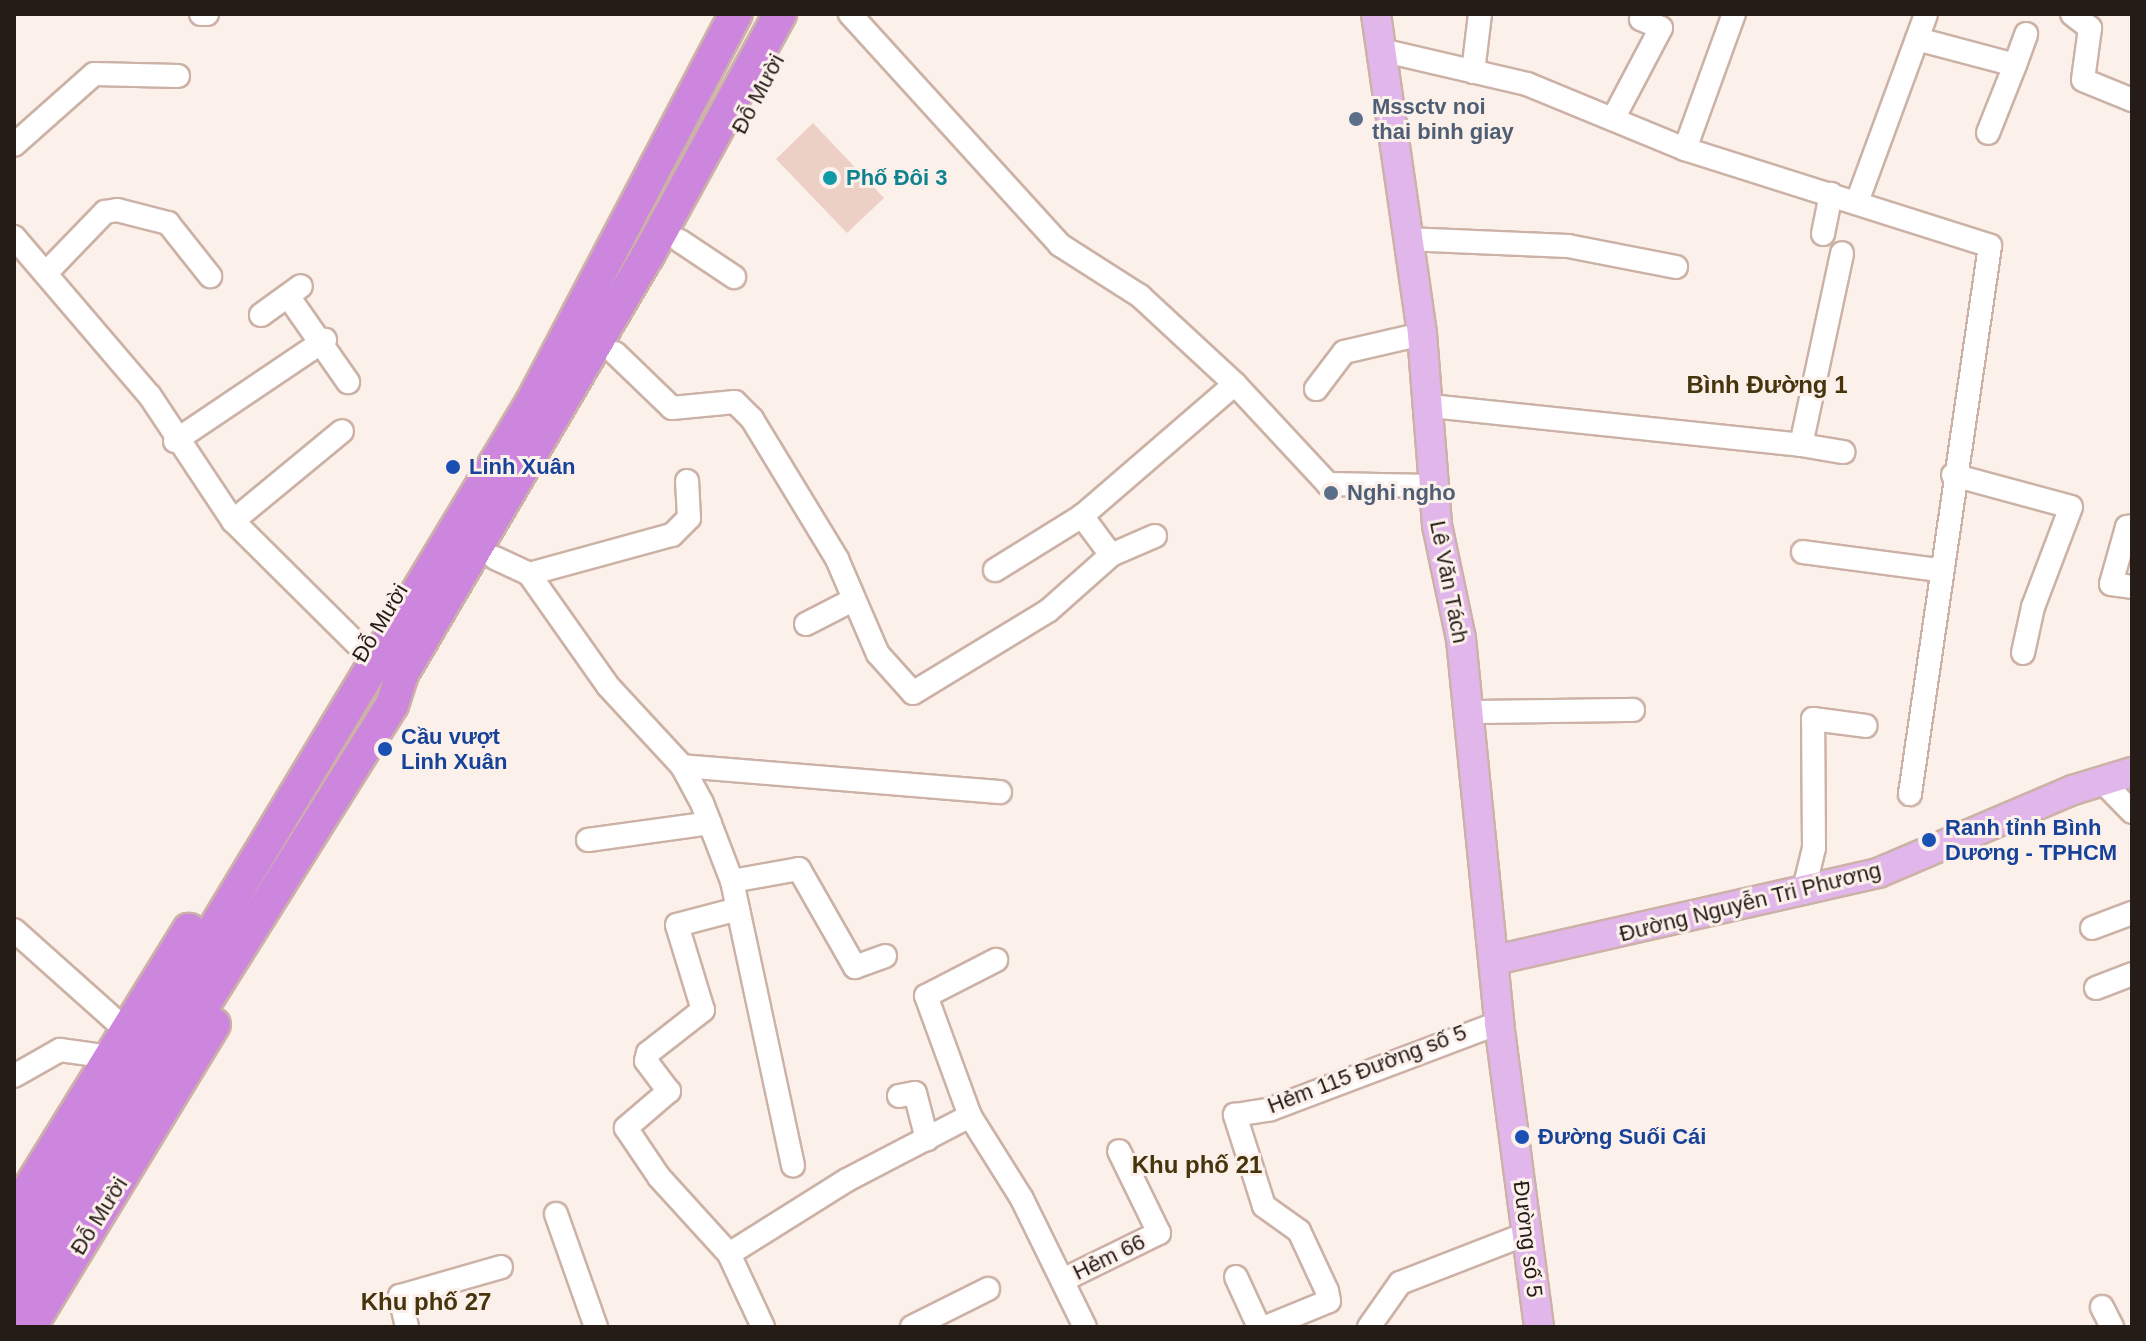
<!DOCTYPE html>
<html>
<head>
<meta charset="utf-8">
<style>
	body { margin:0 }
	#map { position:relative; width:2146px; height:1341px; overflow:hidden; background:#fcf0eb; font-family:Arial,sans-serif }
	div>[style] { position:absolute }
	.building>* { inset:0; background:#ecd0c5 }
	.roads { filter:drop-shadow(2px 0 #ccb2a6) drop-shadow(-2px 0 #ccb2a6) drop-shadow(0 2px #ccb2a6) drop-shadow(0 -2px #ccb2a6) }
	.minor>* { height:22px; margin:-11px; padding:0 11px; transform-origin:11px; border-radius:11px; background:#fff }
	.major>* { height:28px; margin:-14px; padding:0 14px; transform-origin:14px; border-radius:14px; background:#e1b6eb }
	.highway>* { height:32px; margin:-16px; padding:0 16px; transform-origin:16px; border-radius:16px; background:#cd86de }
	.dots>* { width:22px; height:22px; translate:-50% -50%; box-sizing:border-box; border:4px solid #fcf0eb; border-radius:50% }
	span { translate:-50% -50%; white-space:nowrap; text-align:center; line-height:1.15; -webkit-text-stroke:6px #fcf0eb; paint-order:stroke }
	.street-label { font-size:22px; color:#251b17 }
	.service-label { font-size:22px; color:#4e5e75; font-weight:700 }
	.left { translate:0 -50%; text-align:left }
	.culture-label { font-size:22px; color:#0d838f; font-weight:700 }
	.transit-label { font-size:22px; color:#164399; font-weight:700 }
	.neighbourhood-label { font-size:24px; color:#46340c; font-weight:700 }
	.frame { position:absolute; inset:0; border:16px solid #251b17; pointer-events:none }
</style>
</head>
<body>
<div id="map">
	<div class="building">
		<div style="clip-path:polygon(813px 123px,884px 198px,847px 233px,776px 159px)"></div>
	</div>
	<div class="roads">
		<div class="minor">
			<div style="left:201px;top:14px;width:6px"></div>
			<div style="left:850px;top:14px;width:312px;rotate:47.7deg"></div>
			<div style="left:1060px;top:245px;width:95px;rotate:32.5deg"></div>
			<div style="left:1140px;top:296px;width:129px;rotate:42.8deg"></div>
			<div style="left:1235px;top:384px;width:137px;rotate:47.1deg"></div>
			<div style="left:1328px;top:484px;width:105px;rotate:1.1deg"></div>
			<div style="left:2072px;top:14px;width:23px;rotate:38deg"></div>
			<div style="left:2090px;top:28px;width:52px;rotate:97.7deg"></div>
			<div style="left:2083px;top:80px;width:53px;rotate:22.2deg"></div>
			<div style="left:1917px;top:39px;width:101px;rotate:14.9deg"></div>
			<div style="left:2015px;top:65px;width:73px;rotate:111.7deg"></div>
			<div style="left:1381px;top:50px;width:150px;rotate:13.1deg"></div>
			<div style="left:1527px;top:84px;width:171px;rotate:22.4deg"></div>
			<div style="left:1685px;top:149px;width:320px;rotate:17.6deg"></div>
			<div style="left:1990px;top:246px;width:554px;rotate:98.31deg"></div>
			<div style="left:2015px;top:65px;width:33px;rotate:-70deg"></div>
			<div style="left:1473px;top:72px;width:58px;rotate:-83.1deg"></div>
			<div style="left:1613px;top:119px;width:103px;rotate:-62.2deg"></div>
			<div style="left:1661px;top:28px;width:22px;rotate:-156deg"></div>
			<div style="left:1641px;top:19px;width:5px;rotate:-68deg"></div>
			<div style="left:14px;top:145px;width:107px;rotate:-41.6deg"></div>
			<div style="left:94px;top:74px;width:84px;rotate:1.4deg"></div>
			<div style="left:1685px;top:149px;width:144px;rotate:-70.1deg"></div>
			<div style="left:1857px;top:202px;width:200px;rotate:-69.8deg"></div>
			<div style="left:1823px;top:234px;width:41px;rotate:-78.7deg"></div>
			<div style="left:14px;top:237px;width:209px;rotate:49.5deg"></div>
			<div style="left:150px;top:396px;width:150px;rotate:56.4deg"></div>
			<div style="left:233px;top:521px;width:203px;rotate:44.8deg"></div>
			<div style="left:1406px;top:239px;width:162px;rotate:2.5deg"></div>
			<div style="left:1568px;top:246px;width:110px;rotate:11deg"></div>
			<div style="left:680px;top:241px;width:65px;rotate:33.7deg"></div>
			<div style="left:46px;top:273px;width:85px;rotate:-46deg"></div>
			<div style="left:105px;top:212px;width:12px;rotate:-9deg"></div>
			<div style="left:117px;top:210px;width:53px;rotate:14.3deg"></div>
			<div style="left:168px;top:223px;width:68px;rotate:51.6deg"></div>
			<div style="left:288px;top:296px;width:105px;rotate:55.1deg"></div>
			<div style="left:261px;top:315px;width:49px;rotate:-35.9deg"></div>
			<div style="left:615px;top:353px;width:79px;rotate:44deg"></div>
			<div style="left:672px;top:408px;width:63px;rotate:-5.4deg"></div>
			<div style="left:735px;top:402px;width:24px;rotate:45deg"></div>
			<div style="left:752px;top:419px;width:164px;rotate:58.7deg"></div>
			<div style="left:837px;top:559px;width:103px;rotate:66.7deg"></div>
			<div style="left:878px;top:654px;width:52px;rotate:48.1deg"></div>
			<div style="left:913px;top:693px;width:158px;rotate:-31.3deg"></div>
			<div style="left:1048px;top:611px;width:84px;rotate:-41.6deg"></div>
			<div style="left:1111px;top:555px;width:49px;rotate:-126.6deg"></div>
			<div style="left:1082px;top:516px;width:202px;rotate:-40.8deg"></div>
			<div style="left:1316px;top:389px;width:46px;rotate:-52.9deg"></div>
			<div style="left:1344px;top:352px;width:80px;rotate:-13deg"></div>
			<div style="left:1431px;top:406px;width:372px;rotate:6deg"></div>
			<div style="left:1801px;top:445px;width:196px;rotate:-77.9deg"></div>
			<div style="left:175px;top:441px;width:181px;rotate:-34deg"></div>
			<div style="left:1801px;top:445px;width:43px;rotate:9.5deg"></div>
			<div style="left:1953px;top:475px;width:122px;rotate:15.2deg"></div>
			<div style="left:2071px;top:507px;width:107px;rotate:110.8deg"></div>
			<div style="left:2033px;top:607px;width:47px;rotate:102.3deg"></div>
			<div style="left:233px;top:521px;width:141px;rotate:-39.5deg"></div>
			<div style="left:2132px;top:526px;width:5px;rotate:169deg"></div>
			<div style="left:2127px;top:527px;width:59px;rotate:105.7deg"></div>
			<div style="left:2111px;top:584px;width:21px;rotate:8deg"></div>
			<div style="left:1803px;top:552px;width:136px;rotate:7.6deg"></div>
			<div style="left:1111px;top:555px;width:48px;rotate:-23.4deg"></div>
			<div style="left:495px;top:558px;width:38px;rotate:25deg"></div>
			<div style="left:529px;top:574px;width:137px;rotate:54.8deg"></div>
			<div style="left:608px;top:686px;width:109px;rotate:47.2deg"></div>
			<div style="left:682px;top:766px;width:42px;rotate:61.6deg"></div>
			<div style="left:702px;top:803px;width:84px;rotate:69deg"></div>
			<div style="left:732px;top:881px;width:291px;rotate:77.9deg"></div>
			<div style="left:995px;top:570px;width:102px;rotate:-31.8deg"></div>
			<div style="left:529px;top:574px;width:148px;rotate:-15.3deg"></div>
			<div style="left:672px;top:535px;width:24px;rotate:-45deg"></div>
			<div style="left:689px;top:518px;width:37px;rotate:-93deg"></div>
			<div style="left:806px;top:624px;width:51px;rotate:-27.1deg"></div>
			<div style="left:1469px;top:712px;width:164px;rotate:-0.7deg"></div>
			<div style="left:682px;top:766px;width:319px;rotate:4.7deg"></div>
			<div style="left:2102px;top:781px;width:43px;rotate:45.9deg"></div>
			<div style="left:588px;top:840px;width:123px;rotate:-7.9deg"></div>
			<div style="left:732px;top:881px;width:68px;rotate:-10.2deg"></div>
			<div style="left:799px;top:869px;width:113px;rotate:60.3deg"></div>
			<div style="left:855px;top:967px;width:32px;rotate:-20deg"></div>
			<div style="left:1803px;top:893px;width:46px;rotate:-76.3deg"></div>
			<div style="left:1814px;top:848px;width:129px;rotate:-90.4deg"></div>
			<div style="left:1813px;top:719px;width:53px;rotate:7.5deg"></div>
			<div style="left:738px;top:909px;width:63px;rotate:165.3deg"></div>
			<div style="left:677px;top:925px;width:89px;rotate:73deg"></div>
			<div style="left:703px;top:1010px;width:70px;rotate:142deg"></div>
			<div style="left:648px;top:1053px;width:8px;rotate:104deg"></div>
			<div style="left:646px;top:1061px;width:38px;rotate:53deg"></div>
			<div style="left:669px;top:1091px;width:57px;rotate:139.3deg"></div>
			<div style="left:626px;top:1128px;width:59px;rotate:56deg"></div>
			<div style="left:659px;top:1177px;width:104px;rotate:47.7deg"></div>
			<div style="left:729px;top:1254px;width:81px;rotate:65deg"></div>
			<div style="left:2092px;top:928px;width:43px;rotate:-20.6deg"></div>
			<div style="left:14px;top:930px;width:152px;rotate:41.8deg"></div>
			<div style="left:2096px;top:988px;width:39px;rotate:-21deg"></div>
			<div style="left:14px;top:1076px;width:53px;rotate:-29.5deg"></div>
			<div style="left:60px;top:1050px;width:50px;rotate:8deg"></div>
			<div style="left:899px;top:1096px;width:16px;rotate:-11deg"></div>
			<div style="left:915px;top:1093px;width:48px;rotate:75.4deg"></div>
			<div style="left:970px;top:1116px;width:128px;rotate:-110.1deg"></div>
			<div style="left:926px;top:996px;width:79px;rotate:-27.2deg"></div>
			<div style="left:556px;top:1214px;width:120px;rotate:70.5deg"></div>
			<div style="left:729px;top:1254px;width:139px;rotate:-32.1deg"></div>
			<div style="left:847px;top:1180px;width:139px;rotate:-27.5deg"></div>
			<div style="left:970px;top:1116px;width:98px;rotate:57.9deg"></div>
			<div style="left:1022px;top:1199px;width:143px;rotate:63.8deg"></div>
			<div style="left:1236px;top:1277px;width:55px;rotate:65.3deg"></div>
			<div style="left:1063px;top:1280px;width:107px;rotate:-26.1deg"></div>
			<div style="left:1159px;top:1233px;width:91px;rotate:-116deg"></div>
			<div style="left:2102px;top:1307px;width:22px;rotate:63deg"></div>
			<div style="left:407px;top:1327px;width:32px;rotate:-103deg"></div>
			<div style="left:400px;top:1296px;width:105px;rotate:-16deg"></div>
			<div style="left:912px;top:1327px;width:85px;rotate:-26.6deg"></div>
			<div style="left:1266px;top:1327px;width:68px;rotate:-22.4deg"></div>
			<div style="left:1329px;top:1301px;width:10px;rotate:-101deg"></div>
			<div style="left:1327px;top:1291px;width:66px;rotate:-115deg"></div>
			<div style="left:1299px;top:1231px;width:43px;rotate:-144.5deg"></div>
			<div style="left:1264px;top:1206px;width:96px;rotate:-107.7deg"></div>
			<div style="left:1235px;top:1115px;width:36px;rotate:-9deg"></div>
			<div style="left:1271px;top:1109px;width:244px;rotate:-20.7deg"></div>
			<div style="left:1369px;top:1327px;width:54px;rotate:-54.8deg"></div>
			<div style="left:1400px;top:1283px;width:138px;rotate:-21.2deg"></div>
		</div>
		<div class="major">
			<div style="left:1376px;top:14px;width:323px;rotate:81.8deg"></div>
			<div style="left:1422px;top:334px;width:192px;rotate:85.5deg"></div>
			<div style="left:1437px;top:525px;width:116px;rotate:78.1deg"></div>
			<div style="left:1461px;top:639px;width:386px;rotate:84.3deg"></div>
			<div style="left:1499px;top:1023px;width:307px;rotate:82.5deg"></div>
			<div style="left:1495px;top:960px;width:393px;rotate:-12.8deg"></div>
			<div style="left:1878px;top:873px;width:212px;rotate:-23.1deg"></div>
			<div style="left:2073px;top:790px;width:62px;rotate:-17deg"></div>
		</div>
		<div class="highway">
			<div style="left:14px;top:1213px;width:333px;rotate:-58.3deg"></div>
			<div style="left:14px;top:1261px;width:1003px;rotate:-58.91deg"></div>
			<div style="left:532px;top:402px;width:438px;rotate:-62.3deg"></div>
			<div style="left:14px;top:1307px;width:711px;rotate:-57.88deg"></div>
			<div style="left:392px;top:705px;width:33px;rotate:-72deg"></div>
			<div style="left:402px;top:674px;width:484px;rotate:-59.6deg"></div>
			<div style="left:647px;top:257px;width:277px;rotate:-61.3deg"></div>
			<div style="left:30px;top:1327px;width:354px;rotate:-58.7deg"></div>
		</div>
	</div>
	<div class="dots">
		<div style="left:1356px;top:119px;background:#5c6f8a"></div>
		<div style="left:830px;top:178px;background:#0f9aa8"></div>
		<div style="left:453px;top:467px;background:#1a4fb4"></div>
		<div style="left:1331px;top:493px;background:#5c6f8a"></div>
		<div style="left:385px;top:749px;background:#1a4fb4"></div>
		<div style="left:1929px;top:840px;background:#1a4fb4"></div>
		<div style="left:1522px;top:1137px;background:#1a4fb4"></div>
	</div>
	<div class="street-label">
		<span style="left:758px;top:94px;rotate:-62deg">Đỗ Mười</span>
		<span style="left:1449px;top:582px;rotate:79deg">Lê Văn Tách</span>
		<span style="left:380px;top:623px;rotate:-59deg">Đỗ Mười</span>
		<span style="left:1750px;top:902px;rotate:-14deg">Đường Nguyễn Tri Phương</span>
		<span style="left:1367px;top:1069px;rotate:-21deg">Hẻm 115 Đường số 5</span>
		<span style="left:99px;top:1216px;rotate:-58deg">Đỗ Mười</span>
		<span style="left:1528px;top:1239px;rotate:83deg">Đường số 5</span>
		<span style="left:1109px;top:1257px;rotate:-26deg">Hẻm 66</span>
	</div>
	<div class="service-label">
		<span class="left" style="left:1372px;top:119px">Mssctv noi<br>thai binh giay</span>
		<span class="left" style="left:1347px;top:493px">Nghi ngho</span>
	</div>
	<div class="culture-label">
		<span class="left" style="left:846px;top:178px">Phố Đôi 3</span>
	</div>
	<div class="transit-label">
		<span class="left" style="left:469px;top:467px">Linh Xuân</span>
		<span class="left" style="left:401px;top:749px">Cầu vượt<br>Linh Xuân</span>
		<span class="left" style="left:1945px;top:840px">Ranh tỉnh Bình<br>Dương - TPHCM</span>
		<span class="left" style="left:1538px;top:1137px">Đường Suối Cái</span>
	</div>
	<div class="neighbourhood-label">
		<span style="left:1767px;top:385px">Bình Đường 1</span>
		<span style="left:1197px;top:1165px">Khu phố 21</span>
		<span style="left:426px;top:1302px">Khu phố 27</span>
	</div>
	<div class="frame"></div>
</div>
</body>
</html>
